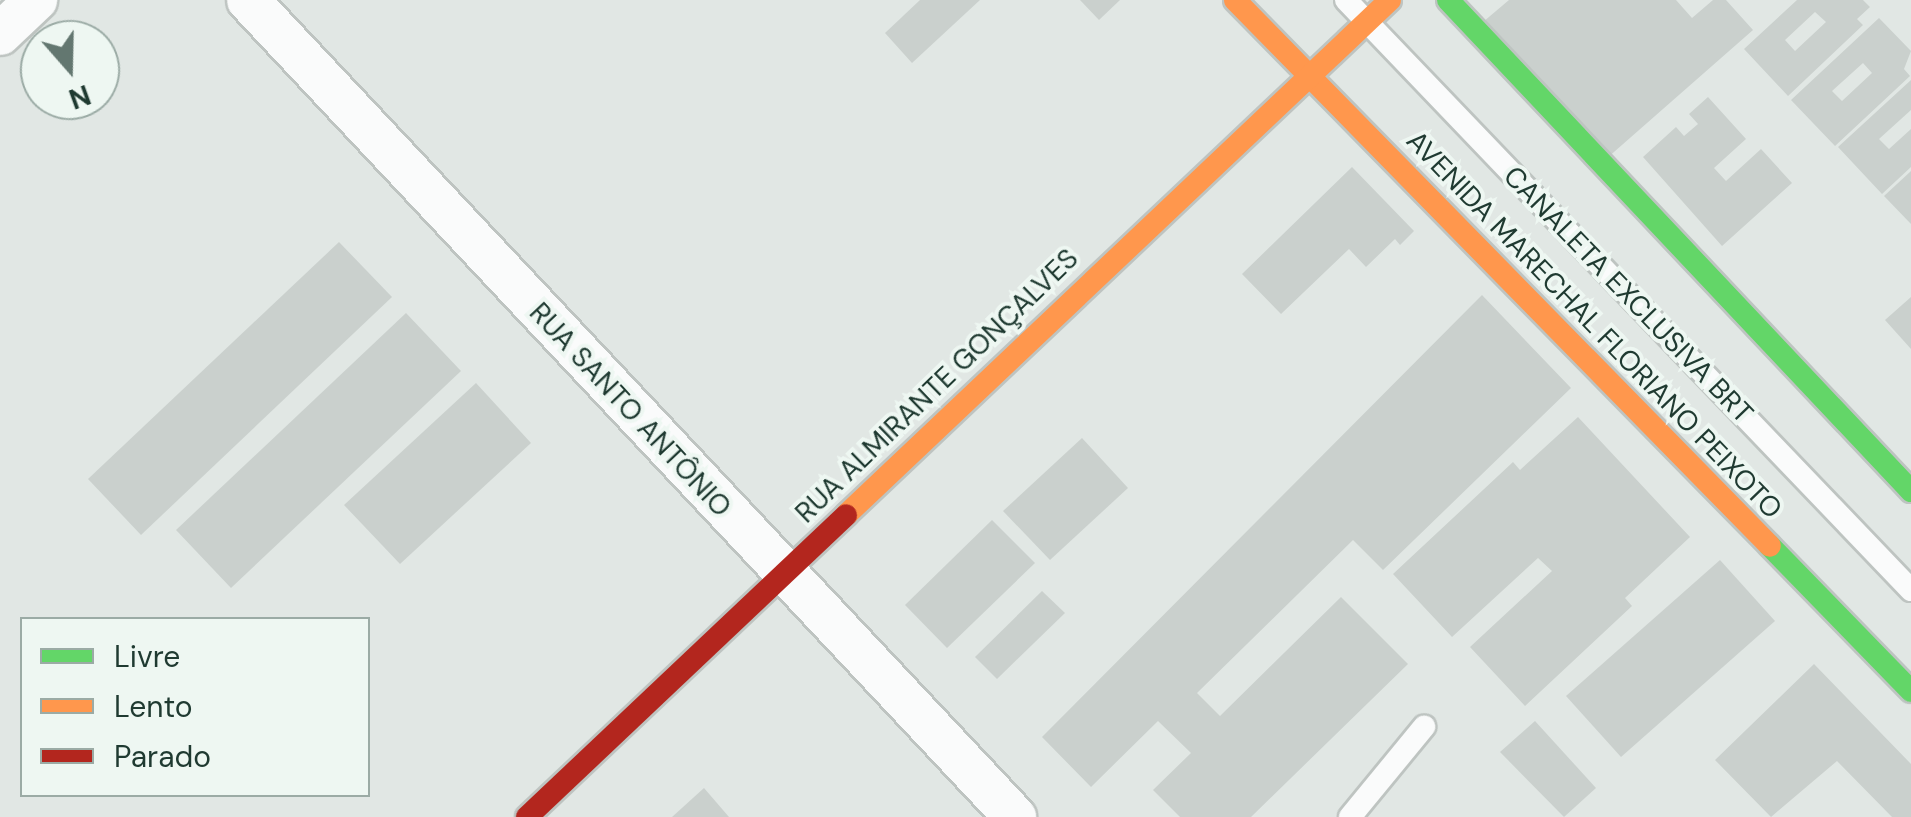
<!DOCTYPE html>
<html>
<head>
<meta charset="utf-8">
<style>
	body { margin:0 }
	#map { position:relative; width:1911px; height:817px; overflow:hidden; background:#e1e7e4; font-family:"DM Sans",sans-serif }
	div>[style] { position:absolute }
	.building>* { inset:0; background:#cad0cd }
	.roads { filter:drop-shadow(2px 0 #bec4c1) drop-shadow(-2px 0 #bec4c1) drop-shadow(0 2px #bec4c1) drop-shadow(0 -2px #bec4c1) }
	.lane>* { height:22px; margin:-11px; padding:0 11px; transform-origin:11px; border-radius:11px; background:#fafbfb }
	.street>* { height:42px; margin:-21px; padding:0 21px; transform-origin:21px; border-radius:21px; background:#fafbfb }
	.fast>* { height:22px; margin:-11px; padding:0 11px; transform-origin:11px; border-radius:11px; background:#63d668 }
	.slow>* { height:22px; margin:-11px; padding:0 11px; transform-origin:11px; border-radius:11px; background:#ff974d }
	.jam>* { height:22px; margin:-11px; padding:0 11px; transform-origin:11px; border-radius:11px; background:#b3261e }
	span { translate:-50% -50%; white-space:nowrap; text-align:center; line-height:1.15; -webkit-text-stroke:8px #eef7f2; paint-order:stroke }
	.street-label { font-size:28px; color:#1f3a31 }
	.legend { position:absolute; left:20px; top:617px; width:350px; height:180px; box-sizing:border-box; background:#eef7f2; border:2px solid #9baba5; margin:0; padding:12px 18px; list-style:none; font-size:30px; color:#1f3a31 }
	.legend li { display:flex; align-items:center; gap:20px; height:50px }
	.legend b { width:50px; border:2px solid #9baba5 }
	.north { position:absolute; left:20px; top:20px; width:100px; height:100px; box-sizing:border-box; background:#eef7f2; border:2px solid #9baba5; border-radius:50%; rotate:160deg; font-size:28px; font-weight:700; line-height:40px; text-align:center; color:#1f3a31 }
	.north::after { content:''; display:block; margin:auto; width:35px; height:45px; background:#637770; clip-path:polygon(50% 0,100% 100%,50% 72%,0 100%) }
</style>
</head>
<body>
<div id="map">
	<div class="building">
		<div style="clip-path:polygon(920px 0,980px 0,912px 63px,885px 33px)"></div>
		<div style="clip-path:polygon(1080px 0,1120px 0,1099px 20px)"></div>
		<div style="clip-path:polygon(1509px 0,1676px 0,1692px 18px,1713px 0,1726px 0,1753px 30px,1606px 159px,1483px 22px)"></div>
		<div style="clip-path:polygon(evenodd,1797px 0,1863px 0,1870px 7px,1857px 19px,1863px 25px,1788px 96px,1744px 49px,1797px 0,1815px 12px,1826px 22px,1795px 51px,1785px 40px,1815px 12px)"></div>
		<div style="clip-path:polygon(evenodd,1879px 18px,1911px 51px,1904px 69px,1910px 76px,1835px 146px,1791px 100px,1879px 18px,1863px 63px,1872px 73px,1842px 101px,1832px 91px,1863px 63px)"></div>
		<div style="clip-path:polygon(1911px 80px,1911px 110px,1879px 139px,1889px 149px,1911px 129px,1911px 167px,1882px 194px,1838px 147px)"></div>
		<div style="clip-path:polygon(1708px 97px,1746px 139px,1714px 168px,1726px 181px,1761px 149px,1792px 183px,1722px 246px,1643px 157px,1676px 127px,1684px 136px,1698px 124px,1689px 114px)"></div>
		<div style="clip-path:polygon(1352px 167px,1414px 231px,1400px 245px,1395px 239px,1366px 267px,1349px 249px,1281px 314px,1242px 274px)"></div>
		<div style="clip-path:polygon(1911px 171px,1911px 224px,1884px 196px)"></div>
		<div style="clip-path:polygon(339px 242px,392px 297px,141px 535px,88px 479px)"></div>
		<div style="clip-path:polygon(1482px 295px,1571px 388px,1383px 570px,1353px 540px,1197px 693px,1220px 716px,1341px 597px,1408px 664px,1251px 817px,1180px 817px,1153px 790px,1191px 753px,1158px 721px,1091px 787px,1042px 737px)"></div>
		<div style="clip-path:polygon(1911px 297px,1911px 349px,1885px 320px)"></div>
		<div style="clip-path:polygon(406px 313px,461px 371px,231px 588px,176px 530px)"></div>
		<div style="clip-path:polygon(476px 383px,531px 443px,400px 564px,344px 505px)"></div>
		<div style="clip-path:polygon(1578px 417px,1690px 537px,1625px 598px,1632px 606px,1525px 706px,1470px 647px,1552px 571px,1538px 558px,1452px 637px,1393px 574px,1513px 462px,1520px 470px)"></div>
		<div style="clip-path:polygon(1082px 438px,1128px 488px,1050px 560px,1003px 511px)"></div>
		<div style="clip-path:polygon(992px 520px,1035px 563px,947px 648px,905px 605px)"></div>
		<div style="clip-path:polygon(1720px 560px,1775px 621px,1621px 757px,1566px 696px)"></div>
		<div style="clip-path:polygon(1042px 591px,1065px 613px,997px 679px,975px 657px)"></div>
		<div style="clip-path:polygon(1814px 664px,1911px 764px,1911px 817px,1892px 817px,1837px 761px,1771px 817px,1715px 760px)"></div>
		<div style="clip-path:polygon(1535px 721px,1596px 788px,1564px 817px,1500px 752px)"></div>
		<div style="clip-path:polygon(704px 788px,729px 817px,672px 817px)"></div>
	</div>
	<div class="roads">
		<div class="lane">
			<div style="left:1346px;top:0;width:817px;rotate:46.24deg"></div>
			<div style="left:1350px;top:817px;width:117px;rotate:-50.6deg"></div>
		</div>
		<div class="street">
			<div style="left:248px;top:0;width:1121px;rotate:46.81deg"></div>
			<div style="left:0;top:34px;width:50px;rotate:-43.4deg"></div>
		</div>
		<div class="fast">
			<div style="left:1448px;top:0;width:675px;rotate:46.68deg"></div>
			<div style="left:1770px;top:546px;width:202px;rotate:45.8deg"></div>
		</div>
		<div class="slow">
			<div style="left:1235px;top:0;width:764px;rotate:45.58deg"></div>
			<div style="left:846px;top:515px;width:749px;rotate:-43.43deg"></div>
		</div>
		<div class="jam">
			<div style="left:527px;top:817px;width:439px;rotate:-43.4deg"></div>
		</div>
	</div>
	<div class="street-label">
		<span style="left:1628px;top:295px;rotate:46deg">CANALETA EXCLUSIVA BRT</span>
		<span style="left:1594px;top:325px;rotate:46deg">AVENIDA MARECHAL FLORIANO PEIXOTO</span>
		<span style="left:937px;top:386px;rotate:-44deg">RUA ALMIRANTE GONÇALVES</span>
		<span style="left:630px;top:410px;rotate:47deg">RUA SANTO ANTÔNIO</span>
	</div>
	<ul class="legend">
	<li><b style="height:12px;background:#63d668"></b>Livre</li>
	<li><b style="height:12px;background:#ff974d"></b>Lento</li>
	<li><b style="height:12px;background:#b3261e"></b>Parado</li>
	</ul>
	<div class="north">N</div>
</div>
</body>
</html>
